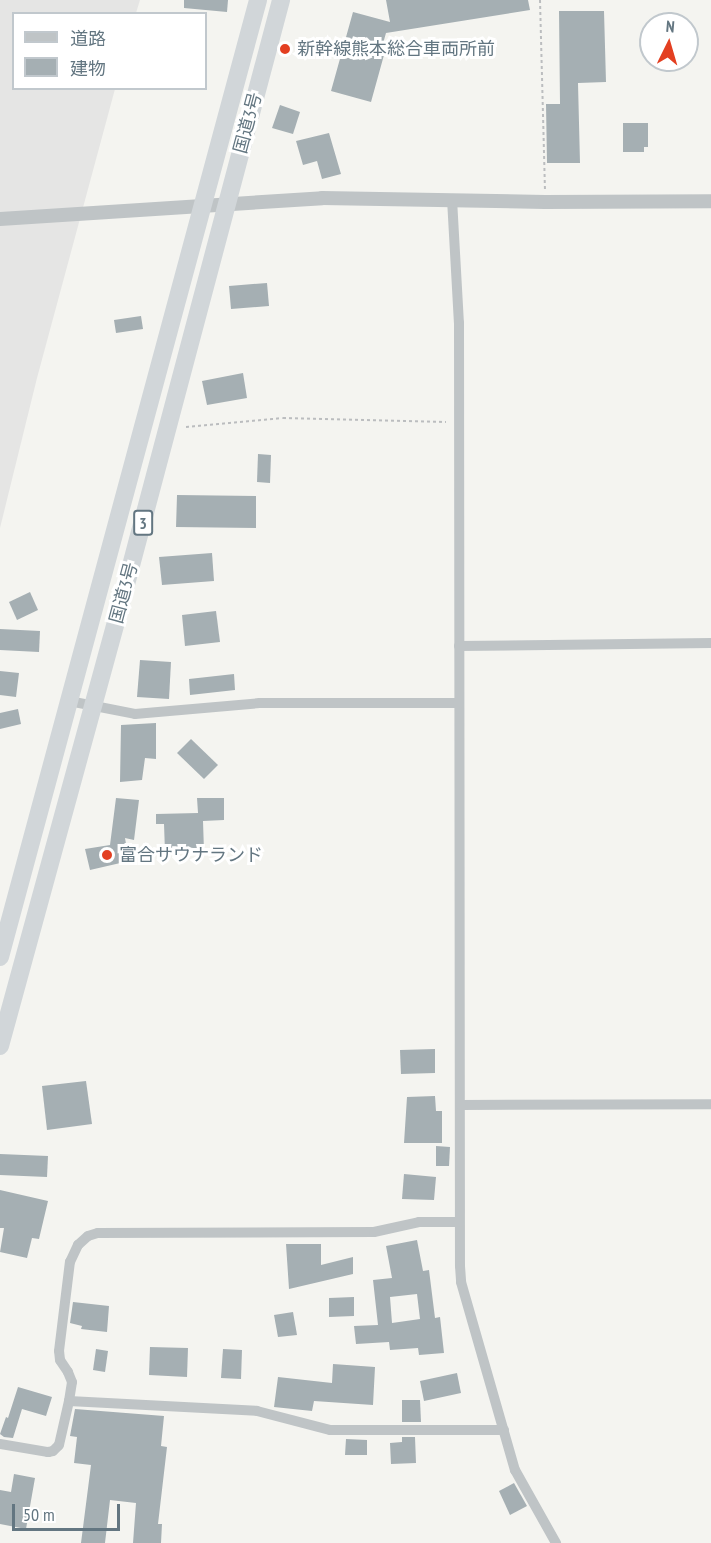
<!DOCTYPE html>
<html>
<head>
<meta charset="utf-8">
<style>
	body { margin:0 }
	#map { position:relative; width:711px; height:1543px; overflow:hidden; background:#f4f4f0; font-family:"PT Sans Narrow","Noto Sans JP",sans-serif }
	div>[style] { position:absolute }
	.built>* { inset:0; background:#e5e5e4 }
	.building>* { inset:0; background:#a5afb3 }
	.path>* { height:2px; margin-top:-1px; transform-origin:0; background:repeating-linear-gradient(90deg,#bbbdbf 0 3px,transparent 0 6px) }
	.minor>* { height:10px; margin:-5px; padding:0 5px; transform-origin:5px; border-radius:5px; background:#bfc4c6 }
	.tertiary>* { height:14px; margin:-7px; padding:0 7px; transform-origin:7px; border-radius:7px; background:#bfc4c6 }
	.trunk>* { height:18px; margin:-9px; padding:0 9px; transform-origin:9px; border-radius:9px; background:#d1d6d9 }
	.dots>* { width:16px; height:16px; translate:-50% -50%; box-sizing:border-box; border:3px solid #fff; border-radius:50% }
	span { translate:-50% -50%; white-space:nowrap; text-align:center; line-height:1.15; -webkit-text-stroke:6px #fff; paint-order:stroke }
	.shield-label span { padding:2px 4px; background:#fff; border:2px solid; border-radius:4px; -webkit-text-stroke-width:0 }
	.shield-label { font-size:16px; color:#637681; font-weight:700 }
	.poi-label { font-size:18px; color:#637681 }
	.left { translate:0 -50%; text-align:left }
	.street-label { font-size:18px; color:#637681 }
	.legend { position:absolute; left:12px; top:12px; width:195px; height:78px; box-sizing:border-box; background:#fff; border:2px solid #c1c8cd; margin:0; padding:8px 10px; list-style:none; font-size:18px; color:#637681 }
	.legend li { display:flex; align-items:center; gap:12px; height:30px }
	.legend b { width:30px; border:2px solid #c1c8cd }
	.north { position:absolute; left:639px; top:12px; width:60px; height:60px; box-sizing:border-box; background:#fff; border:2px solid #c1c8cd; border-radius:50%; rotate:5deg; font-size:16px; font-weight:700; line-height:24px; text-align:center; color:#637681 }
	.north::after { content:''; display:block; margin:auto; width:21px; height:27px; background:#e33f21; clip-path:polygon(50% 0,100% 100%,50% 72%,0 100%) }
	.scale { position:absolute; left:12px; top:1504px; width:108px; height:27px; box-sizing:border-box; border:3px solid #637681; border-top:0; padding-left:8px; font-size:18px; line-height:21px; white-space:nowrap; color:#637681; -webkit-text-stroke:4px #fff; paint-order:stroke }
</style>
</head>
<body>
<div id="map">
	<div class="built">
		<div style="clip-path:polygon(0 0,140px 0,136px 13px,14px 14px,14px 88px,115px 89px,37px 378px,0 528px)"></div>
	</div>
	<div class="building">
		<div style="clip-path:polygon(184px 0,228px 0,227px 12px,184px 8px)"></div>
		<div style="clip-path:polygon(386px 0,528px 0,530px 10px,386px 33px,380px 54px,384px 55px,371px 102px,331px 91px,353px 12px,390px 22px)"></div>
		<div style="clip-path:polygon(559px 11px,604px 11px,606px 82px,578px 83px,580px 163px,547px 163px,546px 104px,560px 104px)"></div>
		<div style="clip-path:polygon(280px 105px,300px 112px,293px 134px,272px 128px)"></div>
		<div style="clip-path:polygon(623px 123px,648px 123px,648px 147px,644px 147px,644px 152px,623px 152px)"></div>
		<div style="clip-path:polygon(329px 133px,341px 174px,322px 179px,317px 161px,303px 165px,296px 141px)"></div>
		<div style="clip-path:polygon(267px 283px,269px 306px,231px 309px,229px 286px)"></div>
		<div style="clip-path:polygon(141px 316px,143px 329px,116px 333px,114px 320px)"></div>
		<div style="clip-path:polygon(243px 373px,247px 398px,207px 405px,202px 381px)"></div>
		<div style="clip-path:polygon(258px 454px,271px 455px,270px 483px,257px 482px)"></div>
		<div style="clip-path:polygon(177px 495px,256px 496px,256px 528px,176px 527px)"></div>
		<div style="clip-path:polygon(212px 553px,214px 581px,162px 585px,159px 557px)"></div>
		<div style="clip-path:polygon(30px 592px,38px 610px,17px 620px,9px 602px)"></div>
		<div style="clip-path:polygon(216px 611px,220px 642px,185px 646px,182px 615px)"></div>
		<div style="clip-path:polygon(0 629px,40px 631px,39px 652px,0 650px)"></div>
		<div style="clip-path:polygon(140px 660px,171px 662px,169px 699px,137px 697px)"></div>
		<div style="clip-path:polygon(0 671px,19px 673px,16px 697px,0 695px)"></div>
		<div style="clip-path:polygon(234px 674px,235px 690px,190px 695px,189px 679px)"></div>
		<div style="clip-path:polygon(18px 709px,21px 724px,0 729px,0 713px)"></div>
		<div style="clip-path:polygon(156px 723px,156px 759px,145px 758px,142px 780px,120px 782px,121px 725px)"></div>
		<div style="clip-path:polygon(191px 739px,218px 765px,204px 779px,177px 753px)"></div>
		<div style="clip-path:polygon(116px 798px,139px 800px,134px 840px,125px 838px,129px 861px,90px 870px,85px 849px,110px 845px)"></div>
		<div style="clip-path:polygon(197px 798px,224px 798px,224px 820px,203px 821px,204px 851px,165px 852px,164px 824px,156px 824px,156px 814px,198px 813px)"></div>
		<div style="clip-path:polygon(435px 1049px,435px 1073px,401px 1074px,400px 1050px)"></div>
		<div style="clip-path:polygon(86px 1081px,92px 1124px,47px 1130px,42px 1086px)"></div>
		<div style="clip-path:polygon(435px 1096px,436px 1111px,442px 1111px,442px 1143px,404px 1143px,407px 1097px)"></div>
		<div style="clip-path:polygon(436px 1146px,450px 1147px,449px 1166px,436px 1166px)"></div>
		<div style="clip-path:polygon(0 1154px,48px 1156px,47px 1177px,0 1175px)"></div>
		<div style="clip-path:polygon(404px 1174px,436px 1177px,434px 1200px,402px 1199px)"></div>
		<div style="clip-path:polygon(0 1190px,48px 1201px,39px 1239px,32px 1238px,27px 1258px,0 1252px,4px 1228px,0 1228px)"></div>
		<div style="clip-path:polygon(evenodd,417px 1240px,423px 1271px,429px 1270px,435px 1318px,440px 1317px,444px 1353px,419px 1355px,418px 1348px,390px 1350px,389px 1342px,356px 1344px,354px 1326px,378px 1325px,373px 1280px,392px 1278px,386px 1246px,417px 1240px,417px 1294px,420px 1319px,392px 1323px,390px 1297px,417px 1294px)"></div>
		<div style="clip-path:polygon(286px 1244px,321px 1244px,321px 1265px,353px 1257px,353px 1274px,289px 1289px)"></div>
		<div style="clip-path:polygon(354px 1297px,354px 1316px,329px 1317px,329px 1298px)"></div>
		<div style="clip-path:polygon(73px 1302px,109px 1306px,107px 1332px,81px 1329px,82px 1326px,70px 1323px)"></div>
		<div style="clip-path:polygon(293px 1312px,297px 1335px,278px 1337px,274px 1315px)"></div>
		<div style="clip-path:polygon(150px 1347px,188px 1348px,187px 1377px,149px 1375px)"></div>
		<div style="clip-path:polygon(96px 1349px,108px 1351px,105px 1372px,93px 1370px)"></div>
		<div style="clip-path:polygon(223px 1349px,242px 1350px,241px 1379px,221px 1378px)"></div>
		<div style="clip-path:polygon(333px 1364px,375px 1367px,373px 1405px,314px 1401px,312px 1411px,274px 1407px,278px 1377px,332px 1383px)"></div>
		<div style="clip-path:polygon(457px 1373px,461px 1393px,424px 1401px,420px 1381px)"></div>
		<div style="clip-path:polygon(18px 1387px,52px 1397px,46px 1416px,22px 1409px,13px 1438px,4px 1437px,0 1434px,6px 1417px,8px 1418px)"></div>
		<div style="clip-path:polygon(402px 1400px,420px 1400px,421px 1422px,402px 1422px)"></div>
		<div style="clip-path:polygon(75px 1409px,164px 1416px,161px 1446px,167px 1447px,158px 1524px,162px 1524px,161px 1543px,133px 1543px,136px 1503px,110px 1500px,105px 1543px,81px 1543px,91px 1465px,74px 1463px,77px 1437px,70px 1436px)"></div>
		<div style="clip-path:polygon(402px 1437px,415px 1437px,416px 1463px,391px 1464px,390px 1443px,402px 1442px)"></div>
		<div style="clip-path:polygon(346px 1439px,367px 1440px,367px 1455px,345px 1455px)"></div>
		<div style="clip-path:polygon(14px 1474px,35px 1478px,26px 1529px,0 1524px,0 1490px,11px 1492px)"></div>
		<div style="clip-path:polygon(514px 1483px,527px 1506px,510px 1515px,499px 1491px)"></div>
	</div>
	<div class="path">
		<div style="left:540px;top:0;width:189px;rotate:88.5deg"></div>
		<div style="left:186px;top:427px;width:97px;rotate:-5.3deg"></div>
		<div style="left:283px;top:418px;width:163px;rotate:1.4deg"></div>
	</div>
	<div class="minor">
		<div style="left:452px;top:199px;width:124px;rotate:86.8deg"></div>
		<div style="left:459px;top:323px;width:943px;rotate:89.94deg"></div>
		<div style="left:460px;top:1266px;width:16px;rotate:86deg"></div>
		<div style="left:461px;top:1282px;width:196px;rotate:74deg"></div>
		<div style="left:515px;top:1470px;width:84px;rotate:60.7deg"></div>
		<div style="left:459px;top:646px;width:252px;rotate:-0.7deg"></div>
		<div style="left:69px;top:701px;width:67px;rotate:11.1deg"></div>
		<div style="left:135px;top:714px;width:125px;rotate:-5deg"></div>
		<div style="left:260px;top:703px;width:199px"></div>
		<div style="left:461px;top:1105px;width:250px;rotate:-0.2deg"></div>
		<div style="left:69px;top:1401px;width:19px;rotate:-81deg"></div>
		<div style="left:72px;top:1382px;width:11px;rotate:-112deg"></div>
		<div style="left:68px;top:1372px;width:14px;rotate:-124deg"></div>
		<div style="left:60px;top:1360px;width:9px;rotate:-96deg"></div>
		<div style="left:59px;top:1351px;width:90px;rotate:-83deg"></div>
		<div style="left:70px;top:1262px;width:19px;rotate:-65deg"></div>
		<div style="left:78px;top:1245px;width:13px;rotate:-42deg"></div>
		<div style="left:88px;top:1236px;width:10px;rotate:-17deg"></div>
		<div style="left:98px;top:1233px;width:276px;rotate:-0.2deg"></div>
		<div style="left:374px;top:1232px;width:46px;rotate:-12.5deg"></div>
		<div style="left:419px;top:1222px;width:40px"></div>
		<div style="left:0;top:1444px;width:49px;rotate:9.5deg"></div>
		<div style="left:48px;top:1452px;width:5px;rotate:-11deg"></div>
		<div style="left:53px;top:1451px;width:8px;rotate:-45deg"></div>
		<div style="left:59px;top:1445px;width:45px;rotate:-77.2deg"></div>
		<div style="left:69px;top:1401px;width:188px;rotate:3deg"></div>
		<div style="left:257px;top:1411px;width:75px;rotate:14.6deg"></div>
		<div style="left:330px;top:1430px;width:174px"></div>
	</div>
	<div class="tertiary">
		<div style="left:0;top:219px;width:323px;rotate:-3.7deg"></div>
		<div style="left:322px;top:198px;width:223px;rotate:1deg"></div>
		<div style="left:545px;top:202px;width:166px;rotate:-0.3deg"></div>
	</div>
	<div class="trunk">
		<div style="left:0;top:957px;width:991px;rotate:-74.91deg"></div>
		<div style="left:0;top:1046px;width:455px;rotate:-74.7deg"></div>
		<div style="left:120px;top:607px;width:628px;rotate:-75.14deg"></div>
	</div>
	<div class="dots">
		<div style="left:285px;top:49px;background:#e33f21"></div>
		<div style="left:107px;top:855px;background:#e33f21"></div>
	</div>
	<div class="shield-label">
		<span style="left:143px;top:523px">3</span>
	</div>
	<div class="poi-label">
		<span class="left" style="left:297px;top:49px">新幹線熊本総合車両所前</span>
		<span class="left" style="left:119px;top:855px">富合サウナランド</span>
	</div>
	<div class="street-label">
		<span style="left:248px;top:123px;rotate:-75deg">国道3号</span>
		<span style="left:124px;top:593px;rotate:-75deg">国道3号</span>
	</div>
	<ul class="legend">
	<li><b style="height:8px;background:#bfc4c6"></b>道路</li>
	<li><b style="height:16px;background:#a5afb3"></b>建物</li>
	</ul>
	<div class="north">N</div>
	<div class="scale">50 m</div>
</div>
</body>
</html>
